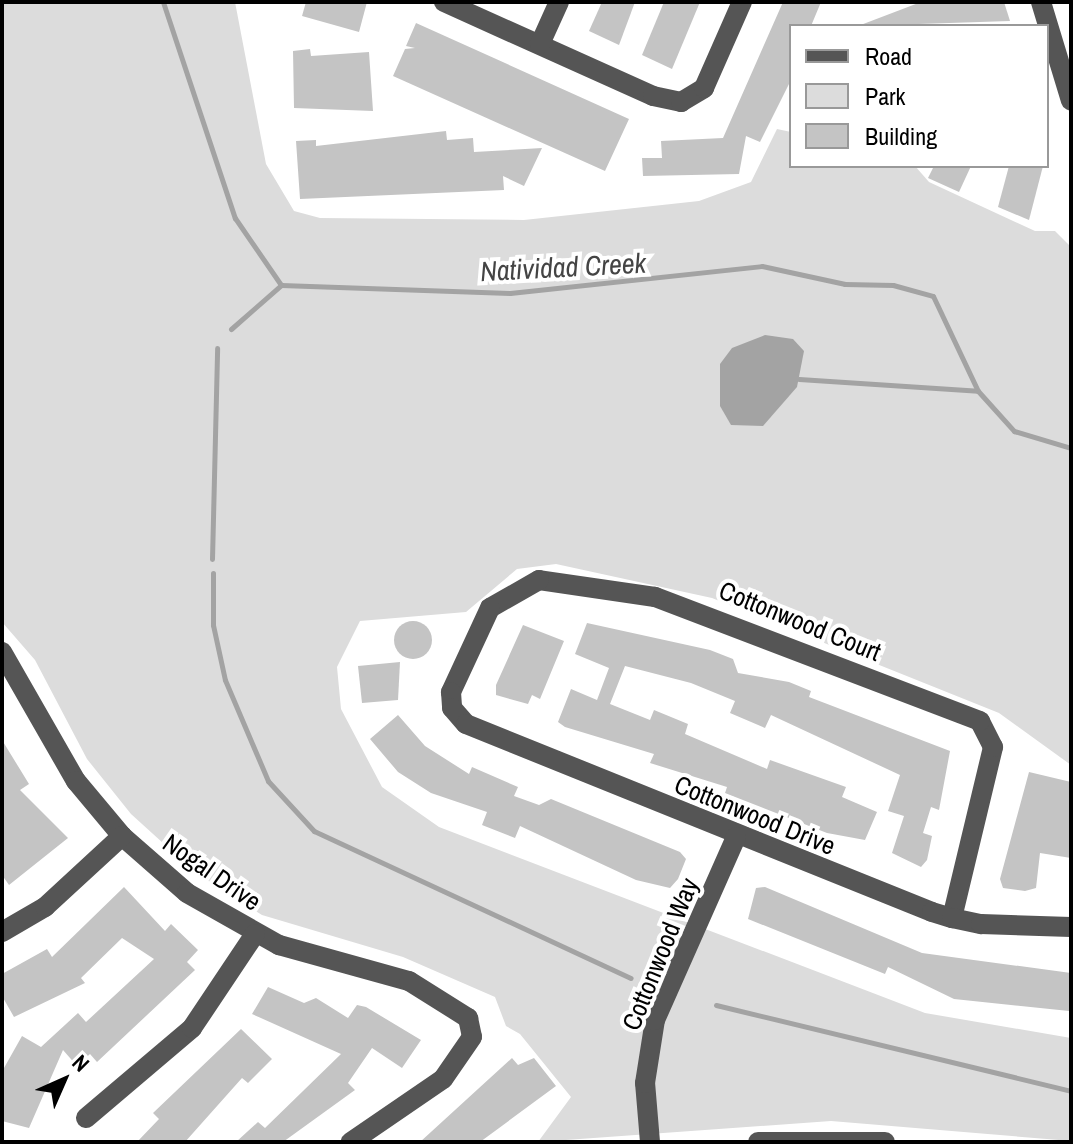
<!DOCTYPE html>
<html>
<head>
<meta charset="utf-8">
<style>
	body { margin:0 }
	#map { position:relative; width:1073px; height:1144px; overflow:hidden; background:#fff; font-family:"Archivo Narrow",sans-serif }
	div>[style] { position:absolute }
	.green>* { inset:0; background:#dcdcdc }
	.water>* { inset:0; background:#a3a3a3 }
	.stream>* { height:5px; margin:-2.5px; padding:0 2.5px; transform-origin:2.5px; border-radius:2.5px; background:#a3a3a3 }
	.building>* { inset:0; background:#c4c4c4 }
	.round { border-radius:50% }
	.minor>* { height:20px; margin:-10px; padding:0 10px; transform-origin:10px; border-radius:10px; background:#555 }
	span { translate:-50% -50%; white-space:nowrap; text-align:center; line-height:1.15; -webkit-text-stroke:8px #fff; paint-order:stroke }
	.street-label { font-size:26px; color:#000 }
	.water-label { font-size:28px; color:#444; font-style:italic }
	.frame { position:absolute; inset:0; border:4px solid #000; pointer-events:none }
	.legend { position:absolute; left:789px; top:24px; width:260px; height:144px; box-sizing:border-box; background:#fff; border:2px solid #999; margin:0; padding:10px 14px; list-style:none; font-size:24px; color:#000 }
	.legend li { display:flex; align-items:center; gap:16px; height:40px }
	.legend b { width:40px; border:2px solid #999 }
	.north { position:absolute; left:24px; top:1040px; width:80px; height:80px; -webkit-text-stroke:6px #fff; paint-order:stroke; rotate:45deg; font-size:22px; font-weight:700; line-height:32px; text-align:center; color:#000 }
	.north::after { content:''; display:block; margin:auto; width:28px; height:36px; background:#000; clip-path:polygon(50% 0,100% 100%,50% 72%,0 100%) }
</style>
</head>
<body>
<div id="map">
	<div class="green">
		<div style="clip-path:polygon(2px 2px,235px 2px,266px 164px,294px 211px,320px 218px,524px 220px,699px 201px,751px 182px,777px 129px,791px 132px,791px 166px,915px 166px,929px 182px,1035px 231px,1055px 231px,1071px 247px,1071px 765px,999px 713px,712px 598px,556px 564px,517px 569px,466px 612px,360px 621px,337px 667px,341px 709px,382px 787px,439px 827px,925px 1013px,1071px 1038px,1071px 1141px,831px 1121px,538px 1142px,571px 1097px,520px 1034px,506px 1026px,495px 997px,403px 957px,262px 915px,196px 873px,131px 814px,87px 759px,35px 660px,2px 622px)"></div>
	</div>
	<div class="water">
		<div style="clip-path:polygon(765px 335px,793px 339px,804px 351px,797px 387px,763px 426px,731px 425px,720px 406px,720px 364px,732px 348px)"></div>
	</div>
	<div class="stream">
		<div style="left:163px;top:2px;width:228px;rotate:71.6deg"></div>
		<div style="left:235px;top:218px;width:81px;rotate:55.5deg"></div>
		<div style="left:281px;top:285px;width:229px;rotate:2deg"></div>
		<div style="left:510px;top:293px;width:253px;rotate:-6.1deg"></div>
		<div style="left:762px;top:266px;width:85px;rotate:12.2deg"></div>
		<div style="left:845px;top:284px;width:48px;rotate:1.2deg"></div>
		<div style="left:893px;top:285px;width:41px;rotate:15.4deg"></div>
		<div style="left:933px;top:296px;width:105px;rotate:64.7deg"></div>
		<div style="left:978px;top:391px;width:54px;rotate:48deg"></div>
		<div style="left:1014px;top:431px;width:59px;rotate:16.6deg"></div>
		<div style="left:231px;top:329px;width:67px;rotate:-41.3deg"></div>
		<div style="left:799px;top:379px;width:179px;rotate:3.8deg"></div>
		<div style="left:212px;top:559px;width:211px;rotate:-88.6deg"></div>
		<div style="left:213px;top:573px;width:52px;rotate:90deg"></div>
		<div style="left:213px;top:625px;width:56px;rotate:77.7deg"></div>
		<div style="left:225px;top:680px;width:110px;rotate:66.9deg"></div>
		<div style="left:268px;top:781px;width:68px;rotate:47.4deg"></div>
		<div style="left:314px;top:831px;width:349px;rotate:24.9deg"></div>
		<div style="left:716px;top:1005px;width:365px;rotate:13.6deg"></div>
	</div>
	<div class="building">
		<div style="clip-path:polygon(306px 2px,367px 2px,359px 32px,302px 16px)"></div>
		<div style="clip-path:polygon(602px 2px,635px 2px,619px 45px,589px 31px)"></div>
		<div style="clip-path:polygon(664px 2px,700px 2px,672px 69px,642px 55px)"></div>
		<div style="clip-path:polygon(783px 2px,821px 2px,811px 26px,791px 26px,791px 80px,760px 142px,746px 136px,739px 174px,643px 176px,642px 158px,662px 158px,661px 141px,723px 138px)"></div>
		<div style="clip-path:polygon(921px 2px,1004px 2px,1010px 21px,858px 26px)"></div>
		<div style="clip-path:polygon(416px 23px,629px 119px,605px 171px,393px 76px,405px 49px,415px 48px,406px 46px)"></div>
		<div style="clip-path:polygon(310px 49px,311px 56px,369px 52px,373px 111px,294px 108px,293px 51px)"></div>
		<div style="clip-path:polygon(446px 131px,447px 140px,473px 138px,474px 152px,542px 148px,524px 186px,503px 176px,504px 190px,300px 199px,296px 141px,316px 140px,316px 146px)"></div>
		<div style="clip-path:polygon(934px 166px,971px 166px,959px 192px,928px 178px)"></div>
		<div style="clip-path:polygon(1009px 166px,1043px 166px,1029px 220px,998px 207px)"></div>
		<div class="round" style="left:394px;top:621px;width:38px;height:38px"></div>
		<div style="clip-path:polygon(587px 623px,710px 650px,733px 659px,738px 673px,789px 682px,811px 691px,809px 697px,950px 751px,939px 810px,931px 807px,923px 833px,932px 836px,927px 860px,921px 867px,892px 853px,904px 816px,888px 811px,900px 775px,771px 715px,765px 728px,730px 713px,735px 701px,691px 683px,625px 666px,610px 704px,650px 720px,654px 710px,688px 724px,685px 734px,767px 769px,770px 760px,846px 787px,842px 797px,877px 812px,865px 840px,827px 833px,725px 793px,727px 787px,650px 763px,654px 754px,565px 727px,558px 722px,571px 689px,597px 700px,609px 668px,575px 654px)"></div>
		<div style="clip-path:polygon(523px 625px,564px 641px,540px 699px,532px 695px,528px 704px,496px 695px,496px 685px)"></div>
		<div style="clip-path:polygon(400px 662px,398px 700px,362px 703px,358px 666px)"></div>
		<div style="clip-path:polygon(398px 715px,425px 746px,469px 774px,472px 767px,518px 787px,514px 796px,539px 805px,551px 799px,680px 852px,686px 859px,678px 879px,670px 888px,636px 880px,520px 826px,515px 838px,482px 825px,487px 812px,431px 793px,398px 772px,370px 739px)"></div>
		<div style="clip-path:polygon(2px 740px,29px 784px,20px 790px,68px 838px,9px 885px,2px 875px)"></div>
		<div style="clip-path:polygon(1029px 772px,1071px 782px,1071px 858px,1040px 853px,1036px 888px,1025px 891px,1003px 888px,1000px 879px)"></div>
		<div style="clip-path:polygon(124px 887px,165px 931px,171px 924px,198px 950px,187px 962px,195px 970px,97px 1062px,90px 1054px,77px 1066px,63px 1050px,29px 1128px,2px 1121px,4px 1068px,22px 1036px,41px 1047px,78px 1013px,86px 1022px,154px 959px,122px 938px,81px 978px,85px 983px,14px 1017px,2px 996px,2px 974px,47px 949px,52px 957px)"></div>
		<div style="clip-path:polygon(765px 887px,922px 953px,1071px 973px,1069px 1011px,954px 999px,888px 967px,885px 974px,748px 919px,756px 888px)"></div>
		<div style="clip-path:polygon(268px 987px,304px 1003px,316px 998px,348px 1018px,357px 1005px,366px 1007px,421px 1040px,402px 1068px,372px 1048px,348px 1083px,355px 1090px,283px 1142px,236px 1142px,258px 1122px,265px 1128px,341px 1054px,252px 1014px)"></div>
		<div style="clip-path:polygon(241px 1029px,272px 1059px,248px 1083px,242px 1078px,185px 1142px,137px 1142px,159px 1119px,153px 1113px)"></div>
		<div style="clip-path:polygon(512px 1058px,518px 1065px,534px 1058px,556px 1086px,480px 1142px,420px 1142px)"></div>
	</div>
	<div class="minor">
		<div style="left:444px;top:2px;width:229px;rotate:24.2deg"></div>
		<div style="left:653px;top:96px;width:29px;rotate:12deg"></div>
		<div style="left:681px;top:102px;width:27px;rotate:-31deg"></div>
		<div style="left:704px;top:88px;width:94px;rotate:-66.2deg"></div>
		<div style="left:1041px;top:2px;width:103px;rotate:73.1deg"></div>
		<div style="left:540px;top:44px;width:46px;rotate:-65.7deg"></div>
		<div style="left:2px;top:652px;width:149px;rotate:60.2deg"></div>
		<div style="left:76px;top:781px;width:72px;rotate:50.1deg"></div>
		<div style="left:122px;top:836px;width:86px;rotate:41.2deg"></div>
		<div style="left:187px;top:893px;width:106px;rotate:29.5deg"></div>
		<div style="left:279px;top:945px;width:135px;rotate:15.5deg"></div>
		<div style="left:409px;top:981px;width:70px;rotate:32.1deg"></div>
		<div style="left:468px;top:1018px;width:19px;rotate:78deg"></div>
		<div style="left:472px;top:1037px;width:51px;rotate:124.6deg"></div>
		<div style="left:443px;top:1079px;width:112px;rotate:145.6deg"></div>
		<div style="left:952px;top:918px;width:176px;rotate:-76.5deg"></div>
		<div style="left:993px;top:747px;width:29px;rotate:-117deg"></div>
		<div style="left:980px;top:721px;width:348px;rotate:-159.1deg"></div>
		<div style="left:655px;top:597px;width:117px;rotate:-171.7deg"></div>
		<div style="left:539px;top:580px;width:56px;rotate:150.3deg"></div>
		<div style="left:490px;top:608px;width:93px;rotate:114.9deg"></div>
		<div style="left:451px;top:692px;width:16px;rotate:86deg"></div>
		<div style="left:452px;top:708px;width:21px;rotate:49deg"></div>
		<div style="left:466px;top:724px;width:502px;rotate:21.97deg"></div>
		<div style="left:932px;top:912px;width:21px;rotate:17deg"></div>
		<div style="left:952px;top:918px;width:30px;rotate:12deg"></div>
		<div style="left:981px;top:924px;width:90px;rotate:1.9deg"></div>
		<div style="left:2px;top:932px;width:50px;rotate:-30.2deg"></div>
		<div style="left:45px;top:907px;width:105px;rotate:-42.7deg"></div>
		<div style="left:86px;top:1118px;width:139px;rotate:-40.3deg"></div>
		<div style="left:192px;top:1028px;width:113px;rotate:-56.2deg"></div>
		<div style="left:650px;top:1142px;width:59px;rotate:-94.8deg"></div>
		<div style="left:645px;top:1083px;width:64px;rotate:-81deg"></div>
		<div style="left:655px;top:1020px;width:200px;rotate:-66.1deg"></div>
		<div style="left:758px;top:1142px;width:127px"></div>
	</div>
	<div class="street-label">
		<span style="left:800px;top:621px;rotate:22deg">Cottonwood Court</span>
		<span style="left:755px;top:815px;rotate:22deg">Cottonwood Drive</span>
		<span style="left:212px;top:872px;rotate:35deg">Nogal Drive</span>
		<span style="left:660px;top:954px;rotate:-68deg">Cottonwood Way</span>
	</div>
	<div class="water-label">
		<span style="left:563px;top:267px;rotate:-3deg">Natividad Creek</span>
	</div>
	<div class="frame"></div>
	<ul class="legend">
	<li><b style="height:10px;background:#555"></b>Road</li>
	<li><b style="height:22px;background:#dcdcdc"></b>Park</li>
	<li><b style="height:22px;background:#c4c4c4"></b>Building</li>
	</ul>
	<div class="north">N</div>
</div>
</body>
</html>
